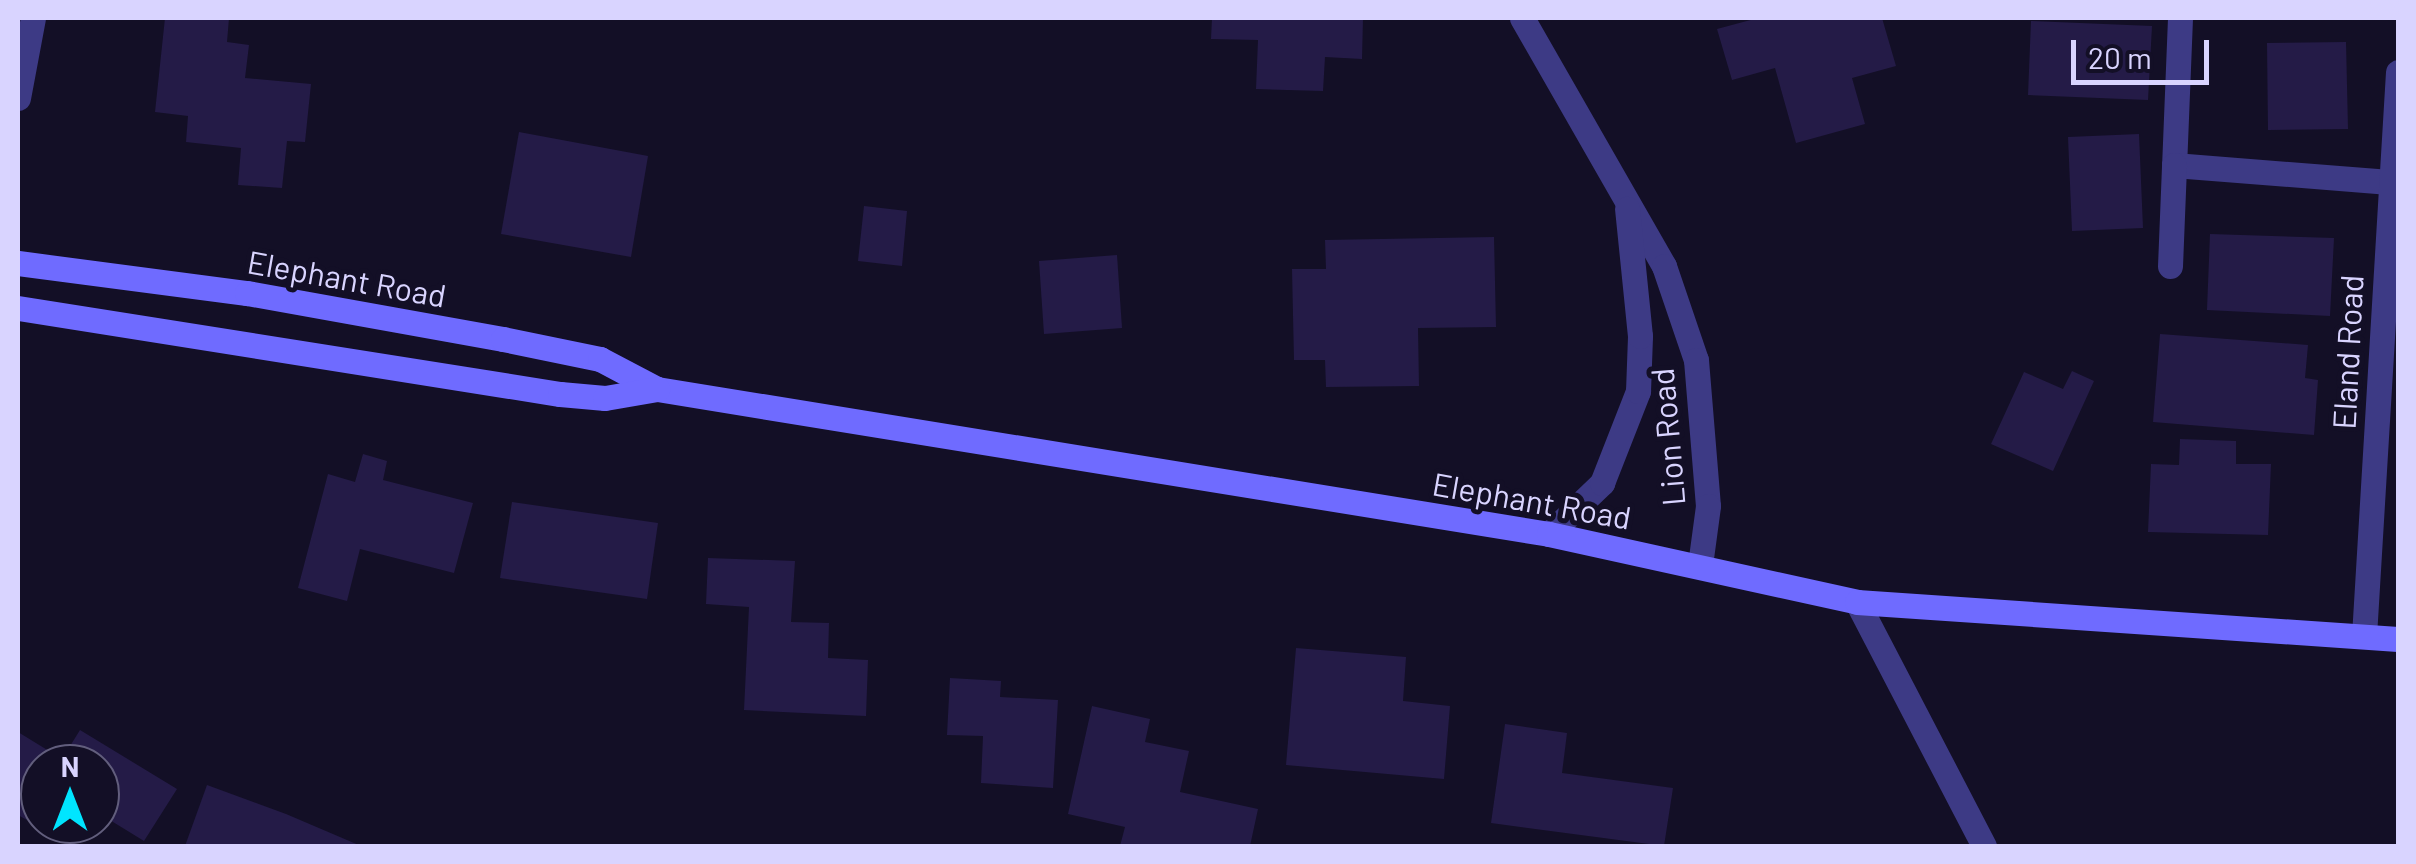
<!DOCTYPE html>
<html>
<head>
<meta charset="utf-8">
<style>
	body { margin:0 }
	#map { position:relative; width:2416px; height:864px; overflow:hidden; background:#130f26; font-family:Barlow,sans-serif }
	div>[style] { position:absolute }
	.building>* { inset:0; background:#241b47 }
	.street>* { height:25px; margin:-12.5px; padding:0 12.5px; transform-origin:12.5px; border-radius:12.5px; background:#3d3a85 }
	.secondary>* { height:25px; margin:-12.5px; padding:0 12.5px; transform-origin:12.5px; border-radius:12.5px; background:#6f6bff }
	span { translate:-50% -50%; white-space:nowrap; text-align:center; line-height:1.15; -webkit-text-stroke:10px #130f26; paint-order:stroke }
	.street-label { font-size:32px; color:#d9d4ff }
	.frame { position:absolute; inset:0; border:20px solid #d9d4ff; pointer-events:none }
	.north { position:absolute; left:20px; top:744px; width:100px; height:100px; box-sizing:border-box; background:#130f26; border:2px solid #625e7d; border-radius:50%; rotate:0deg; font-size:28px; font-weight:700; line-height:40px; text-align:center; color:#d9d4ff }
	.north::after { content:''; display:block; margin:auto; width:35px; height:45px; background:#00e5ff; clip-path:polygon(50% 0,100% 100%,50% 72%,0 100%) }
	.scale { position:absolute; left:2071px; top:40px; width:138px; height:45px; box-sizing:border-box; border:5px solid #d9d4ff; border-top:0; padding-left:12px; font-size:30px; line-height:35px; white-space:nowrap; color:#d9d4ff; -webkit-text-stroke:8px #130f26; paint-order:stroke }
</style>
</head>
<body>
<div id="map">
	<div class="building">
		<div style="clip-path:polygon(165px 18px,229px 18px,227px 42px,249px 45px,245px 78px,311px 84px,305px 142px,287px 141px,282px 188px,238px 185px,241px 148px,186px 142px,188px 116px,155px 112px)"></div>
		<div style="clip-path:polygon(1212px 18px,1363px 18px,1362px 59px,1325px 57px,1323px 91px,1256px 89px,1258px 40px,1211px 39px)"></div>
		<div style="clip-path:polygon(1758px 18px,1882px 18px,1896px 66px,1852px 78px,1865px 124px,1796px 143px,1775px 68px,1732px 80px,1717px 29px)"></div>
		<div style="clip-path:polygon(2031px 21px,2152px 26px,2148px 100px,2028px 95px)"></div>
		<div style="clip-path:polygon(2346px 42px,2348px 129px,2268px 130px,2267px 43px)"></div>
		<div style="clip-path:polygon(519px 132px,648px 156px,631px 257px,501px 234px)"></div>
		<div style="clip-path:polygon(2139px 134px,2143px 228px,2072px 231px,2068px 137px)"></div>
		<div style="clip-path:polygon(864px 206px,907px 211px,902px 266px,858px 261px)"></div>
		<div style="clip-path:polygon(2210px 234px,2334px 238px,2330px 316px,2207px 310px)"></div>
		<div style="clip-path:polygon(1494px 237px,1496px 327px,1418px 328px,1419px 386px,1326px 387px,1325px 360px,1294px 360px,1292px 269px,1326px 269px,1325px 240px)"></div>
		<div style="clip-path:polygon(1117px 255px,1122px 328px,1044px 334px,1039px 261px)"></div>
		<div style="clip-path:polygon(2160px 334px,2308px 345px,2305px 378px,2318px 380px,2314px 435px,2153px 422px)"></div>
		<div style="clip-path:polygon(2072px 371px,2094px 381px,2053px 471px,1991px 444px,2024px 372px,2063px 389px)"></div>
		<div style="clip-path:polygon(2180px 439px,2236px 441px,2236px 464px,2271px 464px,2268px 535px,2148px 532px,2151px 464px,2179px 465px)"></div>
		<div style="clip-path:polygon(363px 454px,387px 461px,383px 480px,473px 503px,454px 573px,360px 549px,347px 601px,298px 588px,328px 474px,355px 482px)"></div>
		<div style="clip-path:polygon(512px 502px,658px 523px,647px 599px,500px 578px)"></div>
		<div style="clip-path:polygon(708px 558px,795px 561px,791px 622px,829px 623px,828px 658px,868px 660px,866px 716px,744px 710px,749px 607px,706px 604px)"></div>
		<div style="clip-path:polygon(1296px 648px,1406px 657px,1403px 701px,1450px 706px,1444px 779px,1286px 765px)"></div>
		<div style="clip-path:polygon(950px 678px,1001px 681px,1000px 697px,1058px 700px,1053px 788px,981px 783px,983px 736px,947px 735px)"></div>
		<div style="clip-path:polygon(1092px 706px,1150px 719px,1145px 742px,1189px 751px,1180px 792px,1258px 809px,1250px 846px,1120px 846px,1125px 827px,1068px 814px)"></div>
		<div style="clip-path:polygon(1505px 724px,1567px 733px,1562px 773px,1673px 788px,1664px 846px,1491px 823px)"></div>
		<div style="clip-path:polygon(80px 730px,177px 789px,144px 841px,100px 814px,100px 764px,40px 764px,40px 824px,87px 824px,73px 846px,18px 815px,18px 732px,62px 759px)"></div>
		<div style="clip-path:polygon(207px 785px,286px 814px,361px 846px,185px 846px)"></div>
	</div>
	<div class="street">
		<div style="left:1522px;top:18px;width:286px;rotate:60.2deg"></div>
		<div style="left:1664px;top:266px;width:99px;rotate:71.2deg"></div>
		<div style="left:1696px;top:360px;width:146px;rotate:85.3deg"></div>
		<div style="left:1708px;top:506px;width:60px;rotate:97.7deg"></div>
		<div style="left:2180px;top:18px;width:147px;rotate:92.3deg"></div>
		<div style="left:2174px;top:165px;width:216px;rotate:4.5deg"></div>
		<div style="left:18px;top:98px;width:81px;rotate:-79.4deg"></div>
		<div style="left:2170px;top:266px;width:101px;rotate:-87.7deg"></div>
		<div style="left:1549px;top:534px;width:74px;rotate:-43.9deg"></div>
		<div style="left:1602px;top:483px;width:99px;rotate:-68.6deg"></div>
		<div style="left:1638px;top:391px;width:55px;rotate:-87.9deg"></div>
		<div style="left:1640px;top:336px;width:128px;rotate:-95.8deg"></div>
		<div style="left:1857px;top:602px;width:275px;rotate:62.5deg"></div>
		<div style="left:2364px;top:636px;width:565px;rotate:-86.55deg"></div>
	</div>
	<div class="secondary">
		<div style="left:18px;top:263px;width:231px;rotate:7.5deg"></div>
		<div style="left:247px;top:293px;width:260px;rotate:10.2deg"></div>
		<div style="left:503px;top:339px;width:99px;rotate:11.7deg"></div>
		<div style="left:600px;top:359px;width:64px;rotate:27.8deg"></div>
		<div style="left:657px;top:389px;width:904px;rotate:9.23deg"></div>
		<div style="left:1549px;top:534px;width:315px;rotate:12.4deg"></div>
		<div style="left:1857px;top:602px;width:542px;rotate:3.91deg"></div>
		<div style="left:18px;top:308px;width:549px;rotate:9.02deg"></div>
		<div style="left:560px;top:394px;width:45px;rotate:5.1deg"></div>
		<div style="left:605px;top:398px;width:53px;rotate:-9.8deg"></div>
	</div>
	<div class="street-label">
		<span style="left:347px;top:278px;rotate:10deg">Elephant Road</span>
		<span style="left:2347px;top:352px;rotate:-87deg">Eland Road</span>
		<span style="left:1667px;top:437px;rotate:-95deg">Lion Road</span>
		<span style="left:1532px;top:500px;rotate:10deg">Elephant Road</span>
	</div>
	<div class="frame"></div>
	<div class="north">N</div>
	<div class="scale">20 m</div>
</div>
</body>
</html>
